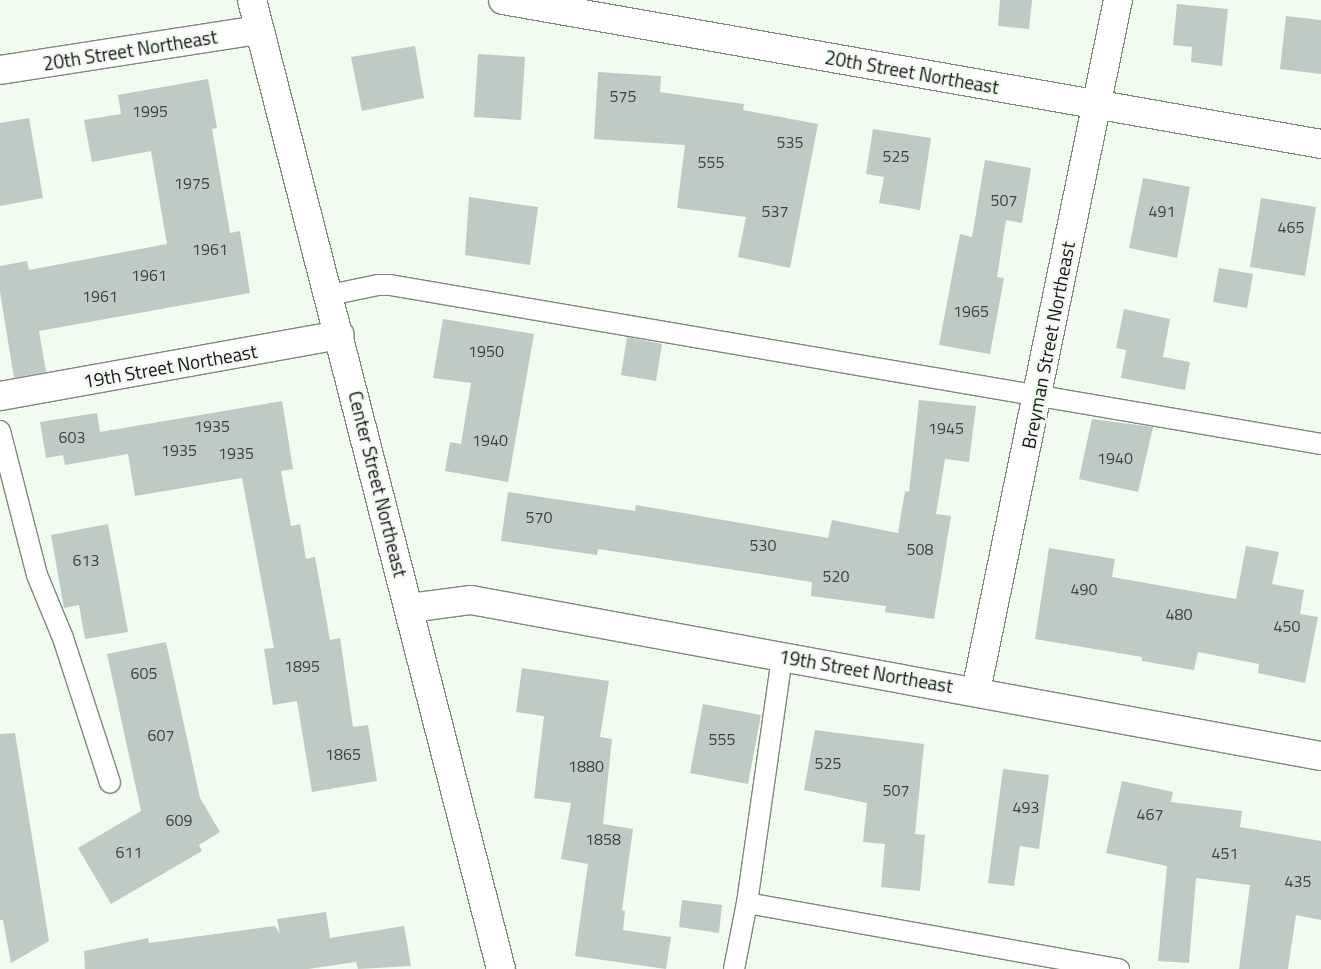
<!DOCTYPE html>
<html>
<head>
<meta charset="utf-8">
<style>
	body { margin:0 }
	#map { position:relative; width:1321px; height:969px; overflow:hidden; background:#f1fbef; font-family:"Titillium Web",sans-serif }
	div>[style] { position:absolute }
	.building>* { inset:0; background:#bdcbc4 }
	.roads { filter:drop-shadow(1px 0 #7f877d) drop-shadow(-1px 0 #7f877d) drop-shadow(0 1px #7f877d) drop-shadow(0 -1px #7f877d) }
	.service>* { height:20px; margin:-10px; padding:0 10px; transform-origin:10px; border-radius:10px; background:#fff }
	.minor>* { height:28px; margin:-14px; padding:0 14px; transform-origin:14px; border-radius:14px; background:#fff }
	.secondary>* { height:28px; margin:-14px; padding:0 14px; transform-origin:14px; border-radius:14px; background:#fff }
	span { translate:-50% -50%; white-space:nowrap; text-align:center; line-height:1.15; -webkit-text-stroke:4.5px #f1fbef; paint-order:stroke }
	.number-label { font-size:16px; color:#3e4440 }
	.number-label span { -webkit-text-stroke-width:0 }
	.street-label { font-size:19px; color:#141714 }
</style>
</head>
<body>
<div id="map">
	<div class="building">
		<div style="clip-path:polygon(1000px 0,1032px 0,1029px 29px,998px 26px)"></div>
		<div style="clip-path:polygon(1177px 4px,1228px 9px,1222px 66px,1191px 62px,1192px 47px,1173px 45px)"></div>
		<div style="clip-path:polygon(1286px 16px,1321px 20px,1321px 74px,1280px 69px)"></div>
		<div style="clip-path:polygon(415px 46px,424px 98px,362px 111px,351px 57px)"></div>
		<div style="clip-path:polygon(478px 54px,525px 57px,521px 120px,474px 117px)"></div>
		<div style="clip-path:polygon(598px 72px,661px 76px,660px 92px,744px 104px,743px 110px,818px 124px,790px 268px,738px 257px,746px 217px,677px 208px,685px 145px,594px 139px)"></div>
		<div style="clip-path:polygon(208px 79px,217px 128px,212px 129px,230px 233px,240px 231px,250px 293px,39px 331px,46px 372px,14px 378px,0 292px,0 266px,27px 261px,29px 270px,167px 244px,151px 151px,92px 162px,84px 120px,121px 114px,118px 95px)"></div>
		<div style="clip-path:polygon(29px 118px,43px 198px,0 206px,0 123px)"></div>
		<div style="clip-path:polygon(873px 129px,931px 138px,920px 210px,879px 203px,884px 177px,866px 174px)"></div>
		<div style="clip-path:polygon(985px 160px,1031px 168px,1022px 223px,1006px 220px,997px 277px,1004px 278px,990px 354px,939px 345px,960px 234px,972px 237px)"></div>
		<div style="clip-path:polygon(1143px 178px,1190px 187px,1177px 258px,1129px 248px)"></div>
		<div style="clip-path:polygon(469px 197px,538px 207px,530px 265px,465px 255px)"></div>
		<div style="clip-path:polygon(1261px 198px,1316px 207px,1305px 276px,1250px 267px)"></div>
		<div style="clip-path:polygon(1219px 268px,1253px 274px,1247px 308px,1213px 302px)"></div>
		<div style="clip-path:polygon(1124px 309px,1170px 319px,1163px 357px,1190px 362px,1185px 390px,1121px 378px,1126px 350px,1116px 348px)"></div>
		<div style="clip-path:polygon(443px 319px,534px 334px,508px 482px,445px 471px,450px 442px,461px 444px,471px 383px,433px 378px)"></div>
		<div style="clip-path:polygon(627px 337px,662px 344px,656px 381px,621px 375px)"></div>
		<div style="clip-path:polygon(919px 400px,976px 406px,969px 462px,945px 459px,936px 514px,951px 516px,934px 619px,885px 612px,886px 606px,811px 596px,812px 582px,598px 549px,597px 555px,501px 541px,508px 492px,635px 511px,636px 505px,828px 538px,832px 520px,898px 533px,905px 491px,909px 492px)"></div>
		<div style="clip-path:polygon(282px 401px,293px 469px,281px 471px,291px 526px,300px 524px,306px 559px,315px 557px,330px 640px,340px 638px,353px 727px,368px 725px,377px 781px,312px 792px,297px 701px,273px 705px,264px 649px,274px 648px,242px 478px,135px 496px,128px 454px,65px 465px,63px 455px,46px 458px,40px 422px,97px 413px,100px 432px)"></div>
		<div style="clip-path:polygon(1092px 419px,1153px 427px,1138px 492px,1079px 479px)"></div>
		<div style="clip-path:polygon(108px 524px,128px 632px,85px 639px,79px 605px,64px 608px,51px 535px)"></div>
		<div style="clip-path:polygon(1246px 546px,1279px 552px,1272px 584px,1304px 590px,1300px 614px,1318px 617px,1305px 683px,1258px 673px,1259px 664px,1198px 652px,1194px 670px,1142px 661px,1142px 657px,1035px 639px,1049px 548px,1115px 559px,1112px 577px,1236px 599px)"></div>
		<div style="clip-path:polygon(166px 642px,200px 798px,220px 832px,199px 845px,202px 851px,111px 904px,78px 848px,141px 811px,107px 654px)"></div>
		<div style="clip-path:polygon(522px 668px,609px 681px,600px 737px,612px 739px,603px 824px,633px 829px,622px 910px,625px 911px,623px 930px,671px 937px,666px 969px,575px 956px,588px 864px,561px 859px,571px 803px,534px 798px,544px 716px,516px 712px)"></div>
		<div style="clip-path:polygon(703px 704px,761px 715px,748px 784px,690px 773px)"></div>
		<div style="clip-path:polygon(815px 730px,924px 744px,915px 834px,925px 835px,920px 891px,881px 887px,885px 844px,863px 842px,867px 803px,804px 790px)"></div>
		<div style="clip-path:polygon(15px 733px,49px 941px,11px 963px,3px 920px,0 920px,0 734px)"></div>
		<div style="clip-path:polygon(1003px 769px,1049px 775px,1039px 849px,1020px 846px,1014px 886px,988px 883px)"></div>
		<div style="clip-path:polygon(1122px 781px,1173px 792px,1171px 802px,1242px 811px,1240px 827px,1321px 841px,1321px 920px,1296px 915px,1288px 969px,1239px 969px,1250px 885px,1196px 878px,1189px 963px,1158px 961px,1167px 866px,1106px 853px)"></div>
		<div style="clip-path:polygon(682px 900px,722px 905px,719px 933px,679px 927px)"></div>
		<div style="clip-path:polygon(326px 912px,330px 938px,404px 926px,411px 966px,358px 969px,356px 962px,308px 969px,85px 969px,84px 951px,148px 938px,149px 943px,275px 926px,280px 934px,277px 919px)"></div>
	</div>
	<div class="roads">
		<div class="service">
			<div style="left:330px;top:295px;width:49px;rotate:-11.8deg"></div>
			<div style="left:378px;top:285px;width:12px"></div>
			<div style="left:390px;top:285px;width:944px;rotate:9.69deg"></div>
			<div style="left:0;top:431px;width:149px;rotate:75.6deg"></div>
			<div style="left:37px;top:575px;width:68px;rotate:67.6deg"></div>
			<div style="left:63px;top:638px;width:152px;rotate:72deg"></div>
			<div style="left:747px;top:903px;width:378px;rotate:10.1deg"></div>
			<div style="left:734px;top:969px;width:67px;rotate:-78.9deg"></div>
			<div style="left:747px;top:903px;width:249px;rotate:-81.9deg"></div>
		</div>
		<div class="minor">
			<div style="left:503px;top:0;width:831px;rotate:9.98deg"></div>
			<div style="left:0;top:70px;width:262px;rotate:-8.8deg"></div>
			<div style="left:0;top:396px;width:345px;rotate:-10.2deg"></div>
			<div style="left:410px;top:608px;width:62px;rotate:-7.5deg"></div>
			<div style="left:471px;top:600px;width:864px;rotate:10.4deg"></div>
			<div style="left:976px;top:691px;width:705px;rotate:-78.39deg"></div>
		</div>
		<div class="secondary">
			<div style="left:252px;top:0;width:1000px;rotate:75.59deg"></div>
		</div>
	</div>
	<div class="number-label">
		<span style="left:623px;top:96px">575</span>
		<span style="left:150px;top:111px">1995</span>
		<span style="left:790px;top:142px">535</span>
		<span style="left:896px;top:156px">525</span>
		<span style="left:711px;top:162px">555</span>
		<span style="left:192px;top:183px">1975</span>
		<span style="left:1004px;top:200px">507</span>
		<span style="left:775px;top:211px">537</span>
		<span style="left:1162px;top:211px">491</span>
		<span style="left:1291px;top:227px">465</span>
		<span style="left:210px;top:249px">1961</span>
		<span style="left:149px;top:275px">1961</span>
		<span style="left:100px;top:296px">1961</span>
		<span style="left:971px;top:311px">1965</span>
		<span style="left:486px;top:351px">1950</span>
		<span style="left:212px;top:426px">1935</span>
		<span style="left:946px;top:428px">1945</span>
		<span style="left:72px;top:437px">603</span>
		<span style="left:490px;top:440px">1940</span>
		<span style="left:179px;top:450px">1935</span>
		<span style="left:236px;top:453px">1935</span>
		<span style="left:1115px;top:458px">1940</span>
		<span style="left:539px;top:517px">570</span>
		<span style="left:763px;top:545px">530</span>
		<span style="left:920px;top:549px">508</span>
		<span style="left:86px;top:560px">613</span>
		<span style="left:836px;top:576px">520</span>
		<span style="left:1084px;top:589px">490</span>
		<span style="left:1179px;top:614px">480</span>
		<span style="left:1287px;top:626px">450</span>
		<span style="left:302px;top:666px">1895</span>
		<span style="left:144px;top:673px">605</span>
		<span style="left:161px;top:735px">607</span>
		<span style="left:722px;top:739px">555</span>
		<span style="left:343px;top:754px">1865</span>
		<span style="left:828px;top:763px">525</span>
		<span style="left:586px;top:766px">1880</span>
		<span style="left:896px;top:790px">507</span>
		<span style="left:1026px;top:807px">493</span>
		<span style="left:1150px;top:814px">467</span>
		<span style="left:179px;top:820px">609</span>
		<span style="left:603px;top:839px">1858</span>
		<span style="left:129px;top:852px">611</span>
		<span style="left:1225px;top:853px">451</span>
		<span style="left:1298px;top:881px">435</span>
	</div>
	<div class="street-label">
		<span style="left:130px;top:50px;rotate:-9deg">20th Street Northeast</span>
		<span style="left:912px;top:72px;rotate:10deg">20th Street Northeast</span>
		<span style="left:1048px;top:345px;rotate:-79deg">Breyman Street Northeast</span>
		<span style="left:170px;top:366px;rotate:-10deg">19th Street Northeast</span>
		<span style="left:378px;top:484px;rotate:76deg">Center Street Northeast</span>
		<span style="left:866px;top:671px;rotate:10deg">19th Street Northeast</span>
	</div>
</div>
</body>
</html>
